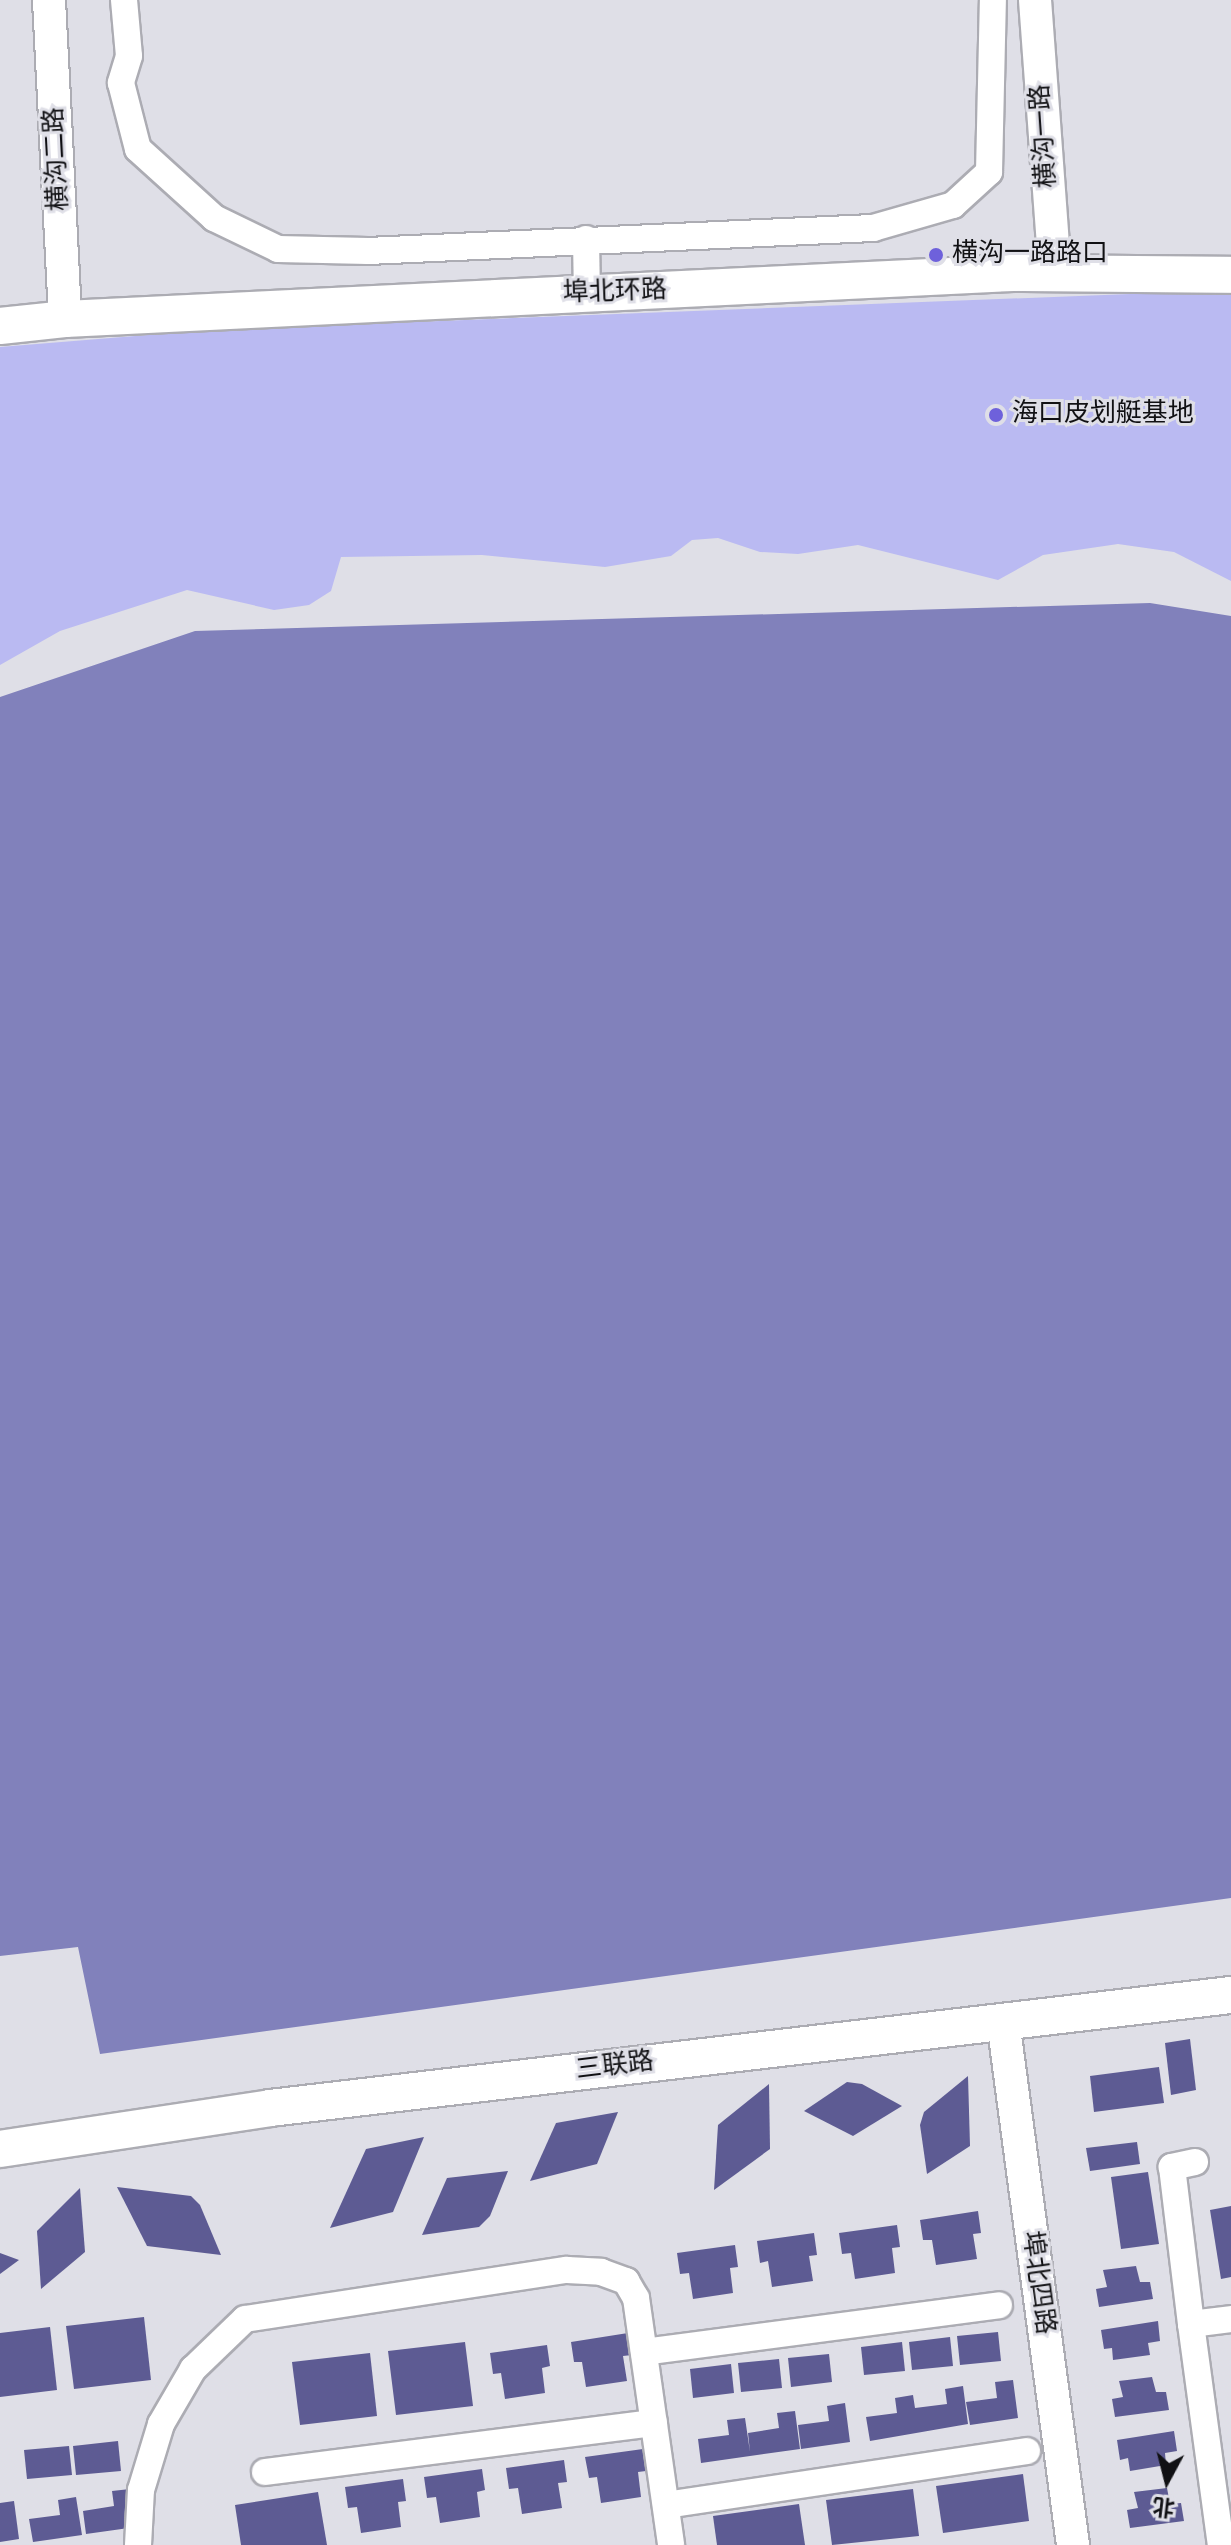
<!DOCTYPE html>
<html>
<head>
<meta charset="utf-8">
<style>
	body { margin:0 }
	#map { position:relative; width:1231px; height:2545px; overflow:hidden; background:#dfdfe7; font-family:Overpass,"Noto Sans SC",sans-serif }
	div>[style] { position:absolute }
	.green>* { inset:0; background:#babaf2 }
	.water>* { inset:0; background:#8181bb }
	.building>* { inset:0; background:#5d5b93 }
	.roads { filter:drop-shadow(2px 0 #acacb3) drop-shadow(-2px 0 #acacb3) drop-shadow(0 2px #acacb3) drop-shadow(0 -2px #acacb3) }
	.minor>* { height:26px; margin:-13px; padding:0 13px; transform-origin:13px; border-radius:13px; background:#fff }
	.tertiary>* { height:32px; margin:-16px; padding:0 16px; transform-origin:16px; border-radius:16px; background:#fff }
	.secondary>* { height:36px; margin:-18px; padding:0 18px; transform-origin:18px; border-radius:18px; background:#fff }
	.dots>* { width:22px; height:22px; translate:-50% -50%; box-sizing:border-box; border:4px solid #dfdfe7; border-radius:50% }
	span { translate:-50% -50%; white-space:nowrap; text-align:center; line-height:1.15; -webkit-text-stroke:6px #dfdfe7; paint-order:stroke }
	.street-label { font-size:26px; color:#111114 }
	.poi-label { font-size:26px; color:#111114 }
	.left { translate:0 -50%; text-align:left }
	.north { position:absolute; left:1127px; top:2441px; width:80px; height:80px; -webkit-text-stroke:6px #dfdfe7; paint-order:stroke; rotate:187deg; font-size:22px; font-weight:700; line-height:32px; text-align:center; color:#111114 }
	.north::after { content:''; display:block; margin:auto; width:28px; height:36px; background:#111114; clip-path:polygon(50% 0,100% 100%,50% 72%,0 100%) }
</style>
</head>
<body>
<div id="map">
	<div class="green">
		<div style="clip-path:polygon(1231px 290px,1231px 581px,1174px 552px,1118px 544px,1043px 555px,998px 580px,858px 545px,798px 554px,760px 552px,718px 538px,692px 540px,671px 556px,605px 567px,482px 555px,341px 557px,331px 591px,309px 605px,274px 610px,187px 590px,60px 631px,0 665px,0 347px,209px 330px)"></div>
	</div>
	<div class="water">
		<div style="clip-path:polygon(1150px 603px,1231px 616px,1231px 1898px,100px 2054px,78px 1947px,0 1956px,0 697px,195px 631px)"></div>
	</div>
	<div class="building">
		<div style="clip-path:polygon(1190px 2039px,1196px 2090px,1171px 2095px,1165px 2043px)"></div>
		<div style="clip-path:polygon(1159px 2067px,1164px 2103px,1094px 2112px,1090px 2076px)"></div>
		<div style="clip-path:polygon(968px 2076px,970px 2146px,927px 2174px,920px 2125px,924px 2112px)"></div>
		<div style="clip-path:polygon(847px 2082px,862px 2084px,902px 2106px,853px 2136px,804px 2111px)"></div>
		<div style="clip-path:polygon(769px 2084px,770px 2149px,714px 2190px,718px 2125px)"></div>
		<div style="clip-path:polygon(618px 2112px,597px 2164px,530px 2181px,556px 2123px)"></div>
		<div style="clip-path:polygon(424px 2137px,393px 2212px,330px 2228px,366px 2149px)"></div>
		<div style="clip-path:polygon(1137px 2142px,1140px 2164px,1090px 2171px,1086px 2148px)"></div>
		<div style="clip-path:polygon(508px 2171px,490px 2216px,479px 2227px,422px 2235px,447px 2178px)"></div>
		<div style="clip-path:polygon(1148px 2172px,1159px 2244px,1121px 2249px,1111px 2177px)"></div>
		<div style="clip-path:polygon(117px 2187px,191px 2196px,200px 2205px,221px 2255px,147px 2246px)"></div>
		<div style="clip-path:polygon(80px 2188px,85px 2252px,41px 2289px,37px 2231px)"></div>
		<div style="clip-path:polygon(1231px 2206px,1231px 2277px,1221px 2279px,1210px 2210px)"></div>
		<div style="clip-path:polygon(978px 2211px,981px 2233px,973px 2234px,977px 2259px,936px 2265px,932px 2240px,923px 2240px,920px 2220px)"></div>
		<div style="clip-path:polygon(897px 2225px,900px 2247px,892px 2248px,895px 2273px,855px 2279px,851px 2253px,842px 2254px,839px 2233px)"></div>
		<div style="clip-path:polygon(814px 2233px,817px 2255px,809px 2256px,813px 2281px,772px 2287px,768px 2261px,760px 2263px,757px 2241px)"></div>
		<div style="clip-path:polygon(735px 2245px,738px 2267px,730px 2268px,733px 2293px,693px 2299px,689px 2273px,680px 2274px,677px 2253px)"></div>
		<div style="clip-path:polygon(0 2253px,19px 2260px,0 2274px)"></div>
		<div style="clip-path:polygon(1136px 2266px,1140px 2282px,1150px 2282px,1153px 2299px,1099px 2307px,1096px 2289px,1107px 2287px,1103px 2270px)"></div>
		<div style="clip-path:polygon(144px 2317px,151px 2380px,74px 2389px,66px 2326px)"></div>
		<div style="clip-path:polygon(1158px 2321px,1160px 2341px,1148px 2343px,1150px 2355px,1113px 2360px,1112px 2348px,1104px 2349px,1101px 2330px)"></div>
		<div style="clip-path:polygon(50px 2327px,57px 2390px,0 2397px,0 2333px)"></div>
		<div style="clip-path:polygon(998px 2332px,1001px 2361px,960px 2365px,957px 2336px)"></div>
		<div style="clip-path:polygon(628px 2333px,632px 2355px,623px 2356px,627px 2381px,586px 2387px,582px 2362px,574px 2362px,571px 2342px)"></div>
		<div style="clip-path:polygon(950px 2337px,953px 2366px,912px 2370px,909px 2342px)"></div>
		<div style="clip-path:polygon(465px 2342px,473px 2406px,396px 2415px,388px 2351px)"></div>
		<div style="clip-path:polygon(902px 2342px,905px 2371px,864px 2375px,861px 2347px)"></div>
		<div style="clip-path:polygon(547px 2345px,550px 2366px,542px 2368px,545px 2393px,505px 2399px,501px 2373px,493px 2374px,490px 2353px)"></div>
		<div style="clip-path:polygon(370px 2353px,377px 2416px,300px 2425px,292px 2362px)"></div>
		<div style="clip-path:polygon(829px 2354px,832px 2382px,791px 2387px,788px 2358px)"></div>
		<div style="clip-path:polygon(779px 2359px,782px 2388px,741px 2392px,738px 2363px)"></div>
		<div style="clip-path:polygon(731px 2364px,734px 2393px,693px 2398px,690px 2369px)"></div>
		<div style="clip-path:polygon(1152px 2377px,1156px 2392px,1166px 2392px,1169px 2410px,1115px 2417px,1112px 2399px,1123px 2397px,1119px 2381px)"></div>
		<div style="clip-path:polygon(1013px 2380px,1018px 2418px,970px 2425px,966px 2402px,997px 2398px,995px 2382px)"></div>
		<div style="clip-path:polygon(963px 2386px,968px 2424px,870px 2441px,866px 2417px,897px 2413px,895px 2398px,913px 2395px,915px 2408px,947px 2404px,945px 2389px)"></div>
		<div style="clip-path:polygon(845px 2403px,850px 2442px,801px 2449px,798px 2425px,829px 2421px,827px 2406px)"></div>
		<div style="clip-path:polygon(795px 2411px,800px 2449px,701px 2463px,698px 2439px,729px 2435px,727px 2420px,745px 2418px,750px 2452px,748px 2433px,779px 2428px,777px 2413px)"></div>
		<div style="clip-path:polygon(1174px 2431px,1177px 2451px,1165px 2453px,1166px 2465px,1130px 2471px,1128px 2458px,1120px 2460px,1117px 2440px)"></div>
		<div style="clip-path:polygon(118px 2441px,121px 2471px,76px 2475px,73px 2446px)"></div>
		<div style="clip-path:polygon(69px 2446px,72px 2475px,27px 2479px,24px 2450px)"></div>
		<div style="clip-path:polygon(643px 2449px,646px 2471px,638px 2472px,641px 2497px,601px 2503px,597px 2477px,589px 2478px,585px 2457px)"></div>
		<div style="clip-path:polygon(564px 2460px,567px 2482px,558px 2483px,562px 2508px,522px 2514px,518px 2488px,509px 2489px,506px 2468px)"></div>
		<div style="clip-path:polygon(482px 2469px,485px 2490px,477px 2492px,480px 2517px,440px 2523px,436px 2497px,427px 2498px,424px 2477px)"></div>
		<div style="clip-path:polygon(1023px 2474px,1029px 2521px,943px 2533px,936px 2486px)"></div>
		<div style="clip-path:polygon(403px 2479px,406px 2501px,398px 2502px,401px 2527px,361px 2533px,357px 2507px,348px 2508px,345px 2487px)"></div>
		<div style="clip-path:polygon(1167px 2488px,1170px 2504px,1181px 2503px,1184px 2521px,1130px 2528px,1127px 2510px,1138px 2508px,1134px 2492px)"></div>
		<div style="clip-path:polygon(130px 2489px,136px 2527px,86px 2534px,83px 2511px,114px 2506px,112px 2491px)"></div>
		<div style="clip-path:polygon(913px 2489px,919px 2536px,832px 2545px,826px 2500px)"></div>
		<div style="clip-path:polygon(318px 2492px,327px 2545px,241px 2545px,235px 2505px)"></div>
		<div style="clip-path:polygon(76px 2497px,82px 2535px,33px 2542px,29px 2519px,60px 2515px,58px 2500px)"></div>
		<div style="clip-path:polygon(14px 2501px,19px 2539px,0 2542px,0 2503px)"></div>
		<div style="clip-path:polygon(799px 2504px,805px 2545px,717px 2545px,713px 2516px)"></div>
	</div>
	<div class="roads">
		<div class="minor">
			<div style="left:124px;top:0;width:56px;rotate:84.9deg"></div>
			<div style="left:129px;top:56px;width:28px;rotate:107deg"></div>
			<div style="left:121px;top:83px;width:68px;rotate:75.6deg"></div>
			<div style="left:138px;top:149px;width:103px;rotate:42.2deg"></div>
			<div style="left:214px;top:218px;width:71px;rotate:25.8deg"></div>
			<div style="left:278px;top:249px;width:90px;rotate:1.3deg"></div>
			<div style="left:368px;top:251px;width:506px;rotate:-2.61deg"></div>
			<div style="left:873px;top:228px;width:83px;rotate:-16deg"></div>
			<div style="left:953px;top:205px;width:49px;rotate:-42.5deg"></div>
			<div style="left:989px;top:172px;width:172px;rotate:-88.7deg"></div>
			<div style="left:586px;top:239px;width:55px;rotate:89deg"></div>
			<div style="left:1195px;top:2162px;width:24px;rotate:168deg"></div>
			<div style="left:1172px;top:2167px;width:158px;rotate:83.1deg"></div>
			<div style="left:1191px;top:2324px;width:40px;rotate:-7.1deg"></div>
			<div style="left:1191px;top:2324px;width:223px;rotate:82.3deg"></div>
			<div style="left:644px;top:2352px;width:358px;rotate:-7.5deg"></div>
			<div style="left:265px;top:2472px;width:392px;rotate:-7.2deg"></div>
			<div style="left:666px;top:2505px;width:365px;rotate:-8.5deg"></div>
			<div style="left:138px;top:2545px;width:55px;rotate:-86.9deg"></div>
			<div style="left:141px;top:2490px;width:69px;rotate:-73.1deg"></div>
			<div style="left:161px;top:2424px;width:64px;rotate:-59.8deg"></div>
			<div style="left:193px;top:2369px;width:72px;rotate:-43.9deg"></div>
			<div style="left:245px;top:2319px;width:326px;rotate:-8.7deg"></div>
			<div style="left:567px;top:2270px;width:34px;rotate:3deg"></div>
			<div style="left:601px;top:2272px;width:27px;rotate:20deg"></div>
			<div style="left:626px;top:2281px;width:20px;rotate:60deg"></div>
			<div style="left:636px;top:2298px;width:249px;rotate:81.9deg"></div>
		</div>
		<div class="tertiary">
			<div style="left:49px;top:0;width:319px;rotate:87.1deg"></div>
			<div style="left:1035px;top:0;width:273px;rotate:85.8deg"></div>
			<div style="left:1003px;top:2021px;width:529px;rotate:82.39deg"></div>
		</div>
		<div class="secondary">
			<div style="left:0;top:326px;width:65px;rotate:-6.1deg"></div>
			<div style="left:65px;top:319px;width:949px;rotate:-2.78deg"></div>
			<div style="left:1013px;top:273px;width:218px;rotate:0.5deg"></div>
			<div style="left:0;top:2149px;width:273px;rotate:-8.6deg"></div>
			<div style="left:270px;top:2108px;width:968px;rotate:-6.71deg"></div>
		</div>
	</div>
	<div class="dots">
		<div style="left:936px;top:255px;background:#6e61db"></div>
		<div style="left:996px;top:415px;background:#6e61db"></div>
	</div>
	<div class="street-label">
		<span style="left:1045px;top:136px;rotate:-94deg">横沟一路</span>
		<span style="left:58px;top:159px;rotate:-93deg">横沟二路</span>
		<span style="left:615px;top:293px;rotate:-2deg">埠北环路</span>
		<span style="left:615px;top:2067px;rotate:-7deg">三联路</span>
		<span style="left:1037px;top:2283px;rotate:82deg">埠北四路</span>
	</div>
	<div class="poi-label">
		<span class="left" style="left:952px;top:255px">横沟一路路口</span>
		<span class="left" style="left:1012px;top:415px">海口皮划艇基地</span>
	</div>
	<div class="north">北</div>
</div>
</body>
</html>
